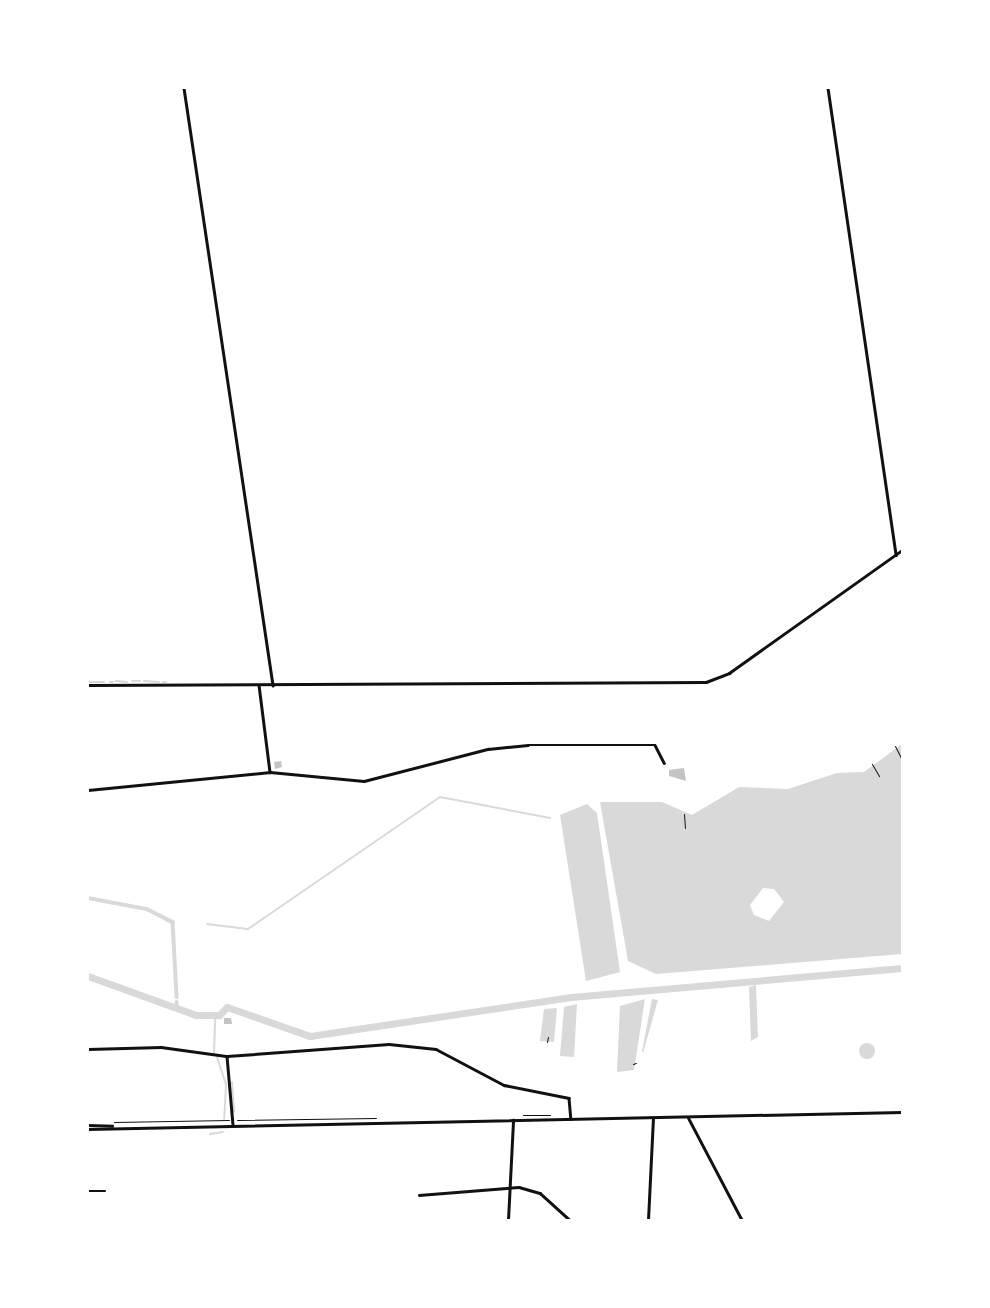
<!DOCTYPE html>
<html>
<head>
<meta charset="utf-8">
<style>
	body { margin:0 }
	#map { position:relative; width:990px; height:1308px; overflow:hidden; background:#fff; font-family:Poppins,sans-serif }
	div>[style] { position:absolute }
	.water>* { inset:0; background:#d9d9d9 }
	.round { border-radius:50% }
	.stream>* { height:2px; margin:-1px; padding:0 1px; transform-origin:1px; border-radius:1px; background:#d9d9d9 }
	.canal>* { height:3.5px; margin:-1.75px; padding:0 1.75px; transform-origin:1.75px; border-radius:1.75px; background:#d9d9d9 }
	.river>* { height:7px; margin:-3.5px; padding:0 3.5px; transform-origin:3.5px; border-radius:3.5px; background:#d9d9d9 }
	.building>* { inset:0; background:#c4c4c4 }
	.path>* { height:1px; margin:-0.5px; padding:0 0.5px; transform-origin:0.5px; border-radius:0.5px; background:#111 }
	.minor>* { height:2.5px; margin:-1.25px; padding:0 1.25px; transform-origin:1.25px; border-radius:1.25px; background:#111 }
	.tertiary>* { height:2.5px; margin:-1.25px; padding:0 1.25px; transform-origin:1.25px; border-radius:1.25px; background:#111 }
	span { translate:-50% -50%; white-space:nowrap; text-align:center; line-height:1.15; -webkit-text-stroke:6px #fff; paint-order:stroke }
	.frame { position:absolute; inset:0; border:89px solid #fff; pointer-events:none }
</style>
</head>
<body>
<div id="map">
	<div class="water">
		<div style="clip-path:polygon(evenodd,902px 744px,902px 954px,656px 974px,628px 961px,600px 802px,662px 802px,692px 815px,739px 787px,788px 789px,837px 773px,864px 772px,902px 744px,763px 888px,774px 889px,784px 902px,769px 921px,754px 915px,750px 905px,763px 888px)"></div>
		<div style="clip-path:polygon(587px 804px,597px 813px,620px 972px,586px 981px,560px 815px)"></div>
		<div style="clip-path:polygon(756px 985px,758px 1037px,751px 1041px,749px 987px)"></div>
		<div style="clip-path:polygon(645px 999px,634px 1070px,617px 1072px,620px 1006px)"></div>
		<div style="clip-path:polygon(652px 999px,658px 1000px,643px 1053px,642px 1051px)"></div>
		<div style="clip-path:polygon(577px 1004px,574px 1057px,560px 1056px,564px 1007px)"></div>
		<div style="clip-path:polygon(557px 1008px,554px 1042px,540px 1041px,544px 1009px)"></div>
		<div class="round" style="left:859px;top:1043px;width:16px;height:16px"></div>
	</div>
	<div class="stream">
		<div style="left:116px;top:681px;width:11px;rotate:5deg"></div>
		<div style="left:132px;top:681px;width:8px"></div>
		<div style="left:144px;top:681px;width:15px;rotate:4deg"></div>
		<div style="left:88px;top:682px;width:16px"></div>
		<div style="left:110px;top:682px;width:3px"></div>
		<div style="left:163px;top:682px;width:3px"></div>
		<div style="left:207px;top:924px;width:41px;rotate:7deg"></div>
		<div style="left:248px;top:929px;width:233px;rotate:-34.5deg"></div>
		<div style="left:440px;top:797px;width:112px;rotate:10.8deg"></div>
		<div style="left:214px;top:1053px;width:38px;rotate:-88deg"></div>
		<div style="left:217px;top:1057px;width:29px;rotate:72deg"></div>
		<div style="left:226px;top:1085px;width:34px;rotate:93deg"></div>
		<div style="left:232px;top:1082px;width:30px;rotate:86deg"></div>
		<div style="left:210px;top:1134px;width:13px;rotate:-9deg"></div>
	</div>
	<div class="canal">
		<div style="left:88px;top:898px;width:60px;rotate:10.6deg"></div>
		<div style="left:147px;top:909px;width:29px;rotate:27deg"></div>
		<div style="left:173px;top:922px;width:75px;rotate:86.9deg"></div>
		<div style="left:177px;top:1002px;width:4px;rotate:90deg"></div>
	</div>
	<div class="river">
		<div style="left:88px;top:976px;width:115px;rotate:19.9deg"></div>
		<div style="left:196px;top:1015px;width:23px"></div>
		<div style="left:219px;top:1015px;width:11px;rotate:-45deg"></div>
		<div style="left:227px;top:1007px;width:88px;rotate:19.3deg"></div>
		<div style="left:310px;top:1036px;width:264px;rotate:-8.5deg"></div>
		<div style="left:571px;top:997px;width:332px;rotate:-5deg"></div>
	</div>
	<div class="building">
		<div style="clip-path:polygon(281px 761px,282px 767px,275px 769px,274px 762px)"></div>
		<div style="clip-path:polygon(684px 768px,686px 781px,669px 776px,669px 770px)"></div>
		<div style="clip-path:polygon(224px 1018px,231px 1018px,232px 1024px,224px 1024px)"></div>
	</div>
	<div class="path">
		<div style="left:895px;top:746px;width:16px;rotate:63deg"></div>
		<div style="left:872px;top:764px;width:14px;rotate:60deg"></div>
		<div style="left:684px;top:814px;width:14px;rotate:86deg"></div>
		<div style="left:547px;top:1042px;width:5px;rotate:-79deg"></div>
		<div style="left:633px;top:1064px;width:3px;rotate:-18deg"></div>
		<div style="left:523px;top:1115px;width:27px"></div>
		<div style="left:237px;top:1120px;width:139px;rotate:-0.8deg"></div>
		<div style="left:114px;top:1122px;width:115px;rotate:-1deg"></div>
	</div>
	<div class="minor">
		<div style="left:184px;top:88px;width:604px;rotate:81.52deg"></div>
		<div style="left:828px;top:88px;width:472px;rotate:81.7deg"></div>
		<div style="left:259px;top:685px;width:88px;rotate:82.8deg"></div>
		<div style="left:88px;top:790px;width:183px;rotate:-5.6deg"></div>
		<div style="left:270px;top:772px;width:94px;rotate:5.5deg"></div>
		<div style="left:364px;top:781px;width:128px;rotate:-14.5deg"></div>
		<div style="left:488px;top:749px;width:40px;rotate:-5.7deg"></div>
		<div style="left:528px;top:745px;width:127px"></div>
		<div style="left:655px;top:745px;width:20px;rotate:63deg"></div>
		<div style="left:88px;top:1049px;width:73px;rotate:-1.6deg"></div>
		<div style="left:161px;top:1047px;width:67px;rotate:7.8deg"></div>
		<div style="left:227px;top:1056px;width:162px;rotate:-4.2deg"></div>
		<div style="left:389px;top:1044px;width:47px;rotate:6.1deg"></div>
		<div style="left:436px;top:1049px;width:77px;rotate:27.9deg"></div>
		<div style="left:504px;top:1085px;width:66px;rotate:11.3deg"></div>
		<div style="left:569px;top:1098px;width:21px;rotate:85deg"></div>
		<div style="left:227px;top:1056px;width:69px;rotate:85deg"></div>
		<div style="left:688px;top:1117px;width:116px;rotate:62.3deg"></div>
		<div style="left:88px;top:1191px;width:17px"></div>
		<div style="left:419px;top:1195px;width:100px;rotate:-4.6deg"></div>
		<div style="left:519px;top:1187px;width:22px;rotate:16deg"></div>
		<div style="left:540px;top:1193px;width:40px;rotate:42deg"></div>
		<div style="left:508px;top:1220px;width:100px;rotate:-87.1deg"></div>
		<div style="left:648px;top:1220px;width:102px;rotate:-87.2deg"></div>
	</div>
	<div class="tertiary">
		<div style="left:88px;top:685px;width:618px;rotate:-0.28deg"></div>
		<div style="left:706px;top:682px;width:25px;rotate:-21deg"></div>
		<div style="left:729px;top:673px;width:212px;rotate:-35.4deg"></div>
		<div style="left:88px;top:1125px;width:24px;rotate:2deg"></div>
		<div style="left:88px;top:1129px;width:814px;rotate:-1.2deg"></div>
	</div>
	<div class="frame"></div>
</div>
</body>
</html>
